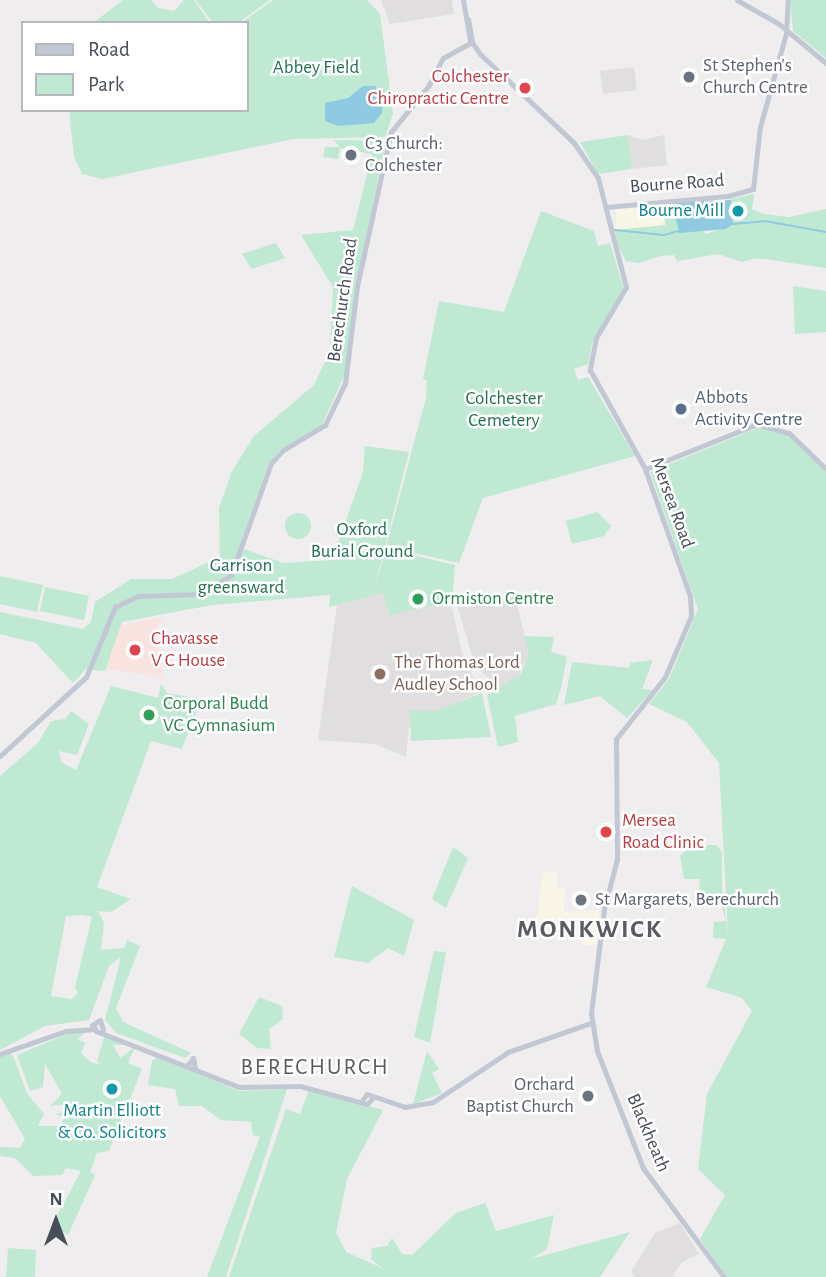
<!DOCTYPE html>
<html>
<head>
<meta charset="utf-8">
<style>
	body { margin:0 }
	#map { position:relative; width:826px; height:1277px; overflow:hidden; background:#efeded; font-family:"Alegreya Sans",sans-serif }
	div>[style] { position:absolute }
	.commercial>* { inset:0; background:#f9f6e7 }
	.education>* { inset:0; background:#e0dede }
	.medical>* { inset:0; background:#f8e3de }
	.green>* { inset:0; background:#bfe9d3 }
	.round { border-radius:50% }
	.water>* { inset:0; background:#90c9e2 }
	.stream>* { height:2px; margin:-1px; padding:0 1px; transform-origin:1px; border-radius:1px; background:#90c9e2 }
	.secondary>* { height:5px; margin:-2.5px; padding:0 2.5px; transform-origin:2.5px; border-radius:2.5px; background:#c1c8d4 }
	.dots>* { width:19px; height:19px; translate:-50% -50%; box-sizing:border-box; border:4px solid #fff; border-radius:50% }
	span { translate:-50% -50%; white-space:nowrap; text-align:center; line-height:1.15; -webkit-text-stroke:5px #fff; paint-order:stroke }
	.worship-label { font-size:19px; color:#5b616d }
	.left { translate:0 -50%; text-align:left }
	.right { translate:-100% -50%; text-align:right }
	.park-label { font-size:19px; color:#1f7250 }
	.health-label { font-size:19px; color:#be3a42 }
	.street-label { font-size:19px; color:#474e58 }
	.culture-label { font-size:19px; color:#0d838f }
	.service-label { font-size:19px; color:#4e5e75 }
	.leisure-label { font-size:19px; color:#27864d }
	.education-label { font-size:19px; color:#785e54 }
	.quarter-label { font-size:23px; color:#5a5c61; letter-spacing:2px }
	.district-label { font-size:26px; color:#5a5c61; font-weight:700; letter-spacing:2px }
	.legend { position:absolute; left:21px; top:21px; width:228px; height:91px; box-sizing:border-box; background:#fff; border:2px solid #b5b8bc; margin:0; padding:9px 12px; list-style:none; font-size:21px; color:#474e58 }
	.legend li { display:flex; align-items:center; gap:14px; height:35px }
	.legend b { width:35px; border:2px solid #b5b8bc }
	.north { position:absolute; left:21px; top:1186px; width:70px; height:70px; -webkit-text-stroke:5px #fff; paint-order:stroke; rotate:0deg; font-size:19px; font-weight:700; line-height:28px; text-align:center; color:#474e58 }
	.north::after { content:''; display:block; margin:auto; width:24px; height:32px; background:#474e58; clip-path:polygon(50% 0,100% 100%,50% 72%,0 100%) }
</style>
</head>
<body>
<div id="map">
	<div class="commercial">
		<div style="clip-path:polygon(659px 200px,666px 219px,660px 229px,615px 230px,617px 208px)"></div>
		<div style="clip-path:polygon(543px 871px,558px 873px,557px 886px,565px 888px,564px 912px,600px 910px,596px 945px,581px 945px,581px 920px,556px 926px,537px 919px)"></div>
	</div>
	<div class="education">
		<div style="clip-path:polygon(381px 0,452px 0,454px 14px,390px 24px)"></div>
		<div style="clip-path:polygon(634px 67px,637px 90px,603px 94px,600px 71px)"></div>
		<div style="clip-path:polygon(628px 135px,642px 140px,664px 135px,667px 165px,632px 169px)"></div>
		<div style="clip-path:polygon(383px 593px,390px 616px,427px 606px,452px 607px,462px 653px,480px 692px,409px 727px,406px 757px,375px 744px,318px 740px,337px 605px)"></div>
		<div style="clip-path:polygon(515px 597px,529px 652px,517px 680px,488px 693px,493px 682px,475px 666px,456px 601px)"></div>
		<div style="clip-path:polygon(680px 1223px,699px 1254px,682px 1262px,672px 1277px,635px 1277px,631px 1272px,655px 1233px)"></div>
	</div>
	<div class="medical">
		<div style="clip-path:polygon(164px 616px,155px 630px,164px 678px,106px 668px,120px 626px)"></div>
	</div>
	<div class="green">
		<div style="clip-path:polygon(123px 0,151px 0,158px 8px,174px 11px,184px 0,194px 0,210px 23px,93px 23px)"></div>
		<div style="clip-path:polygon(196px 0,270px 0,238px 23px,213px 23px)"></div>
		<div style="clip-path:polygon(273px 0,367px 0,380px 14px,393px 114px,385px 137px,293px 139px,102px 179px,82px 174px,74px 156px,69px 110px,247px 110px,247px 23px,241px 23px)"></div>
		<div style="clip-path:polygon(790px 0,826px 0,826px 58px,793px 31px)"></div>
		<div style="clip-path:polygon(628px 135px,632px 169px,598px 174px,580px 142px)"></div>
		<div style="clip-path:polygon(334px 140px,386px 141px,356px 286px,351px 361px,322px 425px,282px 448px,269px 463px,239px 547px,283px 563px,332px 560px,363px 472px,365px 446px,409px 452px,374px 590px,386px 549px,455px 565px,452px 607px,427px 606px,390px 616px,383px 593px,329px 607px,330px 595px,212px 605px,122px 622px,105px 671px,86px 669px,73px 683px,36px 643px,0 634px,0 612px,83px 629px,91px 622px,95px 602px,131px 579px,172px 579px,220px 557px,219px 508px,232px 471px,254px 436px,314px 385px,330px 351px,333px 287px,301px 235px,353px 230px,372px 154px,340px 148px,338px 159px,323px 157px,325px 147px,340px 147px)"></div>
		<div style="clip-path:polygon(754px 194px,752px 209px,764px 214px,789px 217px,826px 209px,826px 268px,756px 258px,742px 262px,718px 254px,677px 261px,674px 255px,661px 256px,639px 263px,626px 261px,618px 246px,615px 230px,666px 225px,659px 200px,677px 200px,706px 234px,733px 224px,731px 199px)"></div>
		<div style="clip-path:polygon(541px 211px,594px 231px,598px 246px,610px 243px,624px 290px,592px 344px,588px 364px,574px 369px,578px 380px,588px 377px,635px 456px,483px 498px,459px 563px,386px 547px,426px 398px,427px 380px,423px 379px,439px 301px,504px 312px)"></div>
		<div style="clip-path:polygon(276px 243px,285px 258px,252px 269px,242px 254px)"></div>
		<div style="clip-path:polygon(793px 286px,826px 291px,826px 332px,795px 334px)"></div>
		<div style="clip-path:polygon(762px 426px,785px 432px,826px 470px,826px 1277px,727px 1277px,700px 1239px,725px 1195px,698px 1169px,707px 1094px,752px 1011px,742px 998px,706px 987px,726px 939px,713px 938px,714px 922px,726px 921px,720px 901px,699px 899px,700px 879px,684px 879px,680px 855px,695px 845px,716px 845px,722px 852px,722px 887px,728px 936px,719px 763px,687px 722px,649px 704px,669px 679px,698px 609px,650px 472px)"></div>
		<div style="clip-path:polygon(597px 512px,611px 526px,604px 536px,572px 544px,566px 521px)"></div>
		<div class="round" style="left:285px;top:513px;width:26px;height:26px"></div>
		<div style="clip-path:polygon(0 576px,43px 585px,37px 612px,0 604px)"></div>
		<div style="clip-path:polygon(45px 587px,89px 596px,84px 620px,40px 611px)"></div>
		<div style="clip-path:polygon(524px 636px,554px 637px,551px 652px,567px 657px,561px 688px,556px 704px,515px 716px,518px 742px,498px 747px,487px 695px,521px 674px,529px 652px)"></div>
		<div style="clip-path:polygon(653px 660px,642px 689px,653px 690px,627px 718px,600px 696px,564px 705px,572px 662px,629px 668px,630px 663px)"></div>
		<div style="clip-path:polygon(evenodd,161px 684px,167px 693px,201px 699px,182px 749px,151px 741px,97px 887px,131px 899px,111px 912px,98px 911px,104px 923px,101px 950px,124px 948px,127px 940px,140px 946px,116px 1008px,123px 1022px,191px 1053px,185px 1058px,116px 1033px,105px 1020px,121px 957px,109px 966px,89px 1020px,45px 1026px,0 1050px,0 776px,38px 743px,51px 721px,65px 719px,71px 711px,89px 724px,77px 755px,59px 751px,61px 762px,76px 770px,111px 686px,158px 698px,161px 684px,83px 915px,92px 917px,75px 987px,78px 993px,72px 999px,51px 996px,66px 916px,83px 915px)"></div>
		<div style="clip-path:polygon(482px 693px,491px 737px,411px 741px,410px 710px,437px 711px)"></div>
		<div style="clip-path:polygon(453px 847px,468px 858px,446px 908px,432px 899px)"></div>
		<div style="clip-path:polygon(352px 886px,414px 920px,404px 956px,388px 948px,368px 963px,334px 957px)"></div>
		<div style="clip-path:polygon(434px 951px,446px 952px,430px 1043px,414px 1037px)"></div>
		<div style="clip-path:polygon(259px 997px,282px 1006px,283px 1019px,269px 1029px,271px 1049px,257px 1048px,239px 1034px)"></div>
		<div style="clip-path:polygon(74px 1031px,86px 1032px,77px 1039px,85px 1043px,81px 1053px,92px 1063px,101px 1064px,97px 1061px,105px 1035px,127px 1045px,113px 1045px,120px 1058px,135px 1047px,128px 1063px,142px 1069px,109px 1151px,97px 1153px,90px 1172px,95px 1175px,68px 1235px,52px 1225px,81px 1171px,66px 1168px,62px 1175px,33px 1176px,15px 1158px,0 1156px,0 1147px,20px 1148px,25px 1139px,0 1096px,0 1056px,10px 1053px,14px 1058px,27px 1093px,44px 1114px,38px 1126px,62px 1126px,63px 1117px,56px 1114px,76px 1109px,76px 1103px,50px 1106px,62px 1094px,45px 1064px,43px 1087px,30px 1091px,17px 1055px)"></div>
		<div style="clip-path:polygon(427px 1051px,439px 1069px,432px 1073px,442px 1093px,413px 1104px)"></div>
		<div style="clip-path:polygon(158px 1057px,239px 1091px,287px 1089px,226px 1277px,207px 1277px,260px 1137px,253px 1135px,251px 1122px,221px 1120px,202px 1106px,179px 1106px,175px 1089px,148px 1085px,152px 1061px)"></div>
		<div style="clip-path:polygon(309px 1090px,383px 1110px,347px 1179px,336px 1233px,346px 1252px,382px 1268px,371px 1259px,372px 1248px,387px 1246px,392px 1238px,402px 1254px,412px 1255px,456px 1213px,485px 1203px,496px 1231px,554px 1215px,547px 1249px,531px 1259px,630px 1232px,600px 1277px,229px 1277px,286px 1109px,300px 1114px)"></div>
		<div style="clip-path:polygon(8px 1248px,36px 1250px,35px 1277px,6px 1277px)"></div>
	</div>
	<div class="water">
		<div style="clip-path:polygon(363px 86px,375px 86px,383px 95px,382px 113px,374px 123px,338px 126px,325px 121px,325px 103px,348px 98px)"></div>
		<div style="clip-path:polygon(731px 200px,733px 224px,726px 229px,679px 233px,672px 202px)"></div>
	</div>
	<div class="stream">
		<div style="left:733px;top:224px;width:32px;rotate:-5deg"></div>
		<div style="left:765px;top:221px;width:62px;rotate:10.2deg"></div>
		<div style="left:615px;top:230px;width:49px;rotate:5.8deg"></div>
		<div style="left:664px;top:235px;width:15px;rotate:-16deg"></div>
	</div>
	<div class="secondary">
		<div style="left:463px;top:0;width:41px;rotate:80.1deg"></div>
		<div style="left:470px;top:40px;width:17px;rotate:54deg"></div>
		<div style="left:480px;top:54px;width:129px;rotate:43.4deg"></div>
		<div style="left:574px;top:143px;width:42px;rotate:55.6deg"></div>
		<div style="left:598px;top:178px;width:113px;rotate:75.6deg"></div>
		<div style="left:626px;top:287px;width:59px;rotate:120.5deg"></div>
		<div style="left:596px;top:338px;width:33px;rotate:101deg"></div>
		<div style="left:590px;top:370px;width:113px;rotate:60.9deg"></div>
		<div style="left:645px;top:469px;width:135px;rotate:70.5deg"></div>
		<div style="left:690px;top:596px;width:20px;rotate:87deg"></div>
		<div style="left:691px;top:616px;width:66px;rotate:113.1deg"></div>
		<div style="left:665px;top:677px;width:79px;rotate:128.3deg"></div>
		<div style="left:616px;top:739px;width:120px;rotate:89.5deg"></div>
		<div style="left:617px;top:859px;width:52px;rotate:104.6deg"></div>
		<div style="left:604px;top:909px;width:105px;rotate:97.1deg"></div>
		<div style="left:591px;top:1013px;width:38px;rotate:81deg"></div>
		<div style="left:597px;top:1051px;width:126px;rotate:68.5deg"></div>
		<div style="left:643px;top:1168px;width:136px;rotate:53.4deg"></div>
		<div style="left:737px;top:0;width:48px;rotate:29.7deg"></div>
		<div style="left:779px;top:24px;width:61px;rotate:39.7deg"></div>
		<div style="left:468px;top:19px;width:23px;rotate:80deg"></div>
		<div style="left:606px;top:207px;width:122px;rotate:-5.2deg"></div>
		<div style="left:728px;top:196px;width:26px;rotate:-16deg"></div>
		<div style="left:753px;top:189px;width:62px;rotate:-83.6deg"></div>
		<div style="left:760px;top:127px;width:98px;rotate:-74.5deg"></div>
		<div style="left:786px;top:33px;width:33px;rotate:-87deg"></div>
		<div style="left:645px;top:469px;width:121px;rotate:-21.9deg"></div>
		<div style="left:757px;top:424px;width:33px;rotate:16deg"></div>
		<div style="left:789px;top:433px;width:52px;rotate:44.2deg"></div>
		<div style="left:0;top:756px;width:117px;rotate:-42.6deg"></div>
		<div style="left:86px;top:677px;width:76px;rotate:-67.5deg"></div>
		<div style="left:115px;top:607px;width:25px;rotate:-26deg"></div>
		<div style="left:138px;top:596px;width:64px;rotate:-1.8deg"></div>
		<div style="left:202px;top:594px;width:35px;rotate:-33deg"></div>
		<div style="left:231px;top:575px;width:119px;rotate:-70.3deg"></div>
		<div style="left:271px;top:463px;width:18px;rotate:-47deg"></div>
		<div style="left:283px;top:450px;width:49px;rotate:-30.8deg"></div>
		<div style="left:325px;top:425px;width:47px;rotate:-64.5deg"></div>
		<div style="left:345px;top:383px;width:98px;rotate:-82.9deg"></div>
		<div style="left:357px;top:286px;width:158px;rotate:-77.6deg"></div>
		<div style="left:391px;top:132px;width:60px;rotate:-51deg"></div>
		<div style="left:429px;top:85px;width:30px;rotate:-63deg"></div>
		<div style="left:443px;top:58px;width:33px;rotate:-29deg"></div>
		<div style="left:92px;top:1025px;width:9px;rotate:-32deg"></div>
		<div style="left:100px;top:1020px;width:10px;rotate:73deg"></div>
		<div style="left:93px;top:1025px;width:7px;rotate:63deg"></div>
		<div style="left:96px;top:1031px;width:154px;rotate:21.4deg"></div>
		<div style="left:239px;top:1087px;width:61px;rotate:-0.9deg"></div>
		<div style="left:300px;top:1086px;width:69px;rotate:15deg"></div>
		<div style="left:367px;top:1104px;width:7px;rotate:-45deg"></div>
		<div style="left:0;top:1054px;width:70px;rotate:-19.2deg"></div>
		<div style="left:66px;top:1031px;width:29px;rotate:-4deg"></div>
		<div style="left:187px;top:1066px;width:10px;rotate:-53deg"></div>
		<div style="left:193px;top:1058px;width:10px;rotate:79deg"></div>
		<div style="left:363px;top:1099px;width:6px;rotate:-51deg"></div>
		<div style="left:367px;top:1094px;width:40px;rotate:18.9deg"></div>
		<div style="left:405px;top:1107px;width:28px;rotate:-10deg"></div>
		<div style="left:433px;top:1102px;width:90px;rotate:-33.7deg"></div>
		<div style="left:508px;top:1052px;width:88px;rotate:-19.3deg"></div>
	</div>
	<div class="dots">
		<div style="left:689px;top:77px;background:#6b7280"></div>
		<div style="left:525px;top:88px;background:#e0444e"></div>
		<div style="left:351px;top:155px;background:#6b7280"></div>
		<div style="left:738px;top:211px;background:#0f9aa8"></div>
		<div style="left:681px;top:409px;background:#5c6f8a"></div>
		<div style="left:418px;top:599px;background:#2e9e5b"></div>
		<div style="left:135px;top:650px;background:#e0444e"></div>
		<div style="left:380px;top:674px;background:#8d6e63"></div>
		<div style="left:149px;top:715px;background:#2e9e5b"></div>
		<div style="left:606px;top:832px;background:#e0444e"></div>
		<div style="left:581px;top:900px;background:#6b7280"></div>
		<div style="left:112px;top:1089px;background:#0f9aa8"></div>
		<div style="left:588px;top:1096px;background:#6b7280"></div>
	</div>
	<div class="worship-label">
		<span class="left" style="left:703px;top:77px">St Stephen's<br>Church Centre</span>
		<span class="left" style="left:365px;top:155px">C3 Church:<br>Colchester</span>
		<span class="left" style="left:595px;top:900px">St Margarets, Berechurch</span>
		<span class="right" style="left:574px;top:1096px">Orchard<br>Baptist Church</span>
	</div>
	<div class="park-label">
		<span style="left:316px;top:68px">Abbey Field</span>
		<span style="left:504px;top:410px">Colchester<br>Cemetery</span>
		<span style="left:362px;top:541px">Oxford<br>Burial Ground</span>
		<span style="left:241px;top:577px">Garrison<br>greensward</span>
	</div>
	<div class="health-label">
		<span class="right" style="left:509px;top:88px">Colchester<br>Chiropractic Centre</span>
		<span class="left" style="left:151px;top:650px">Chavasse<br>V C House</span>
		<span class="left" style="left:622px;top:832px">Mersea<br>Road Clinic</span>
	</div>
	<div class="street-label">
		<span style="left:677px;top:184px;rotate:-4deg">Bourne Road</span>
		<span style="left:343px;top:300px;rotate:-82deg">Berechurch Road</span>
		<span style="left:672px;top:503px;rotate:70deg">Mersea Road</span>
		<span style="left:648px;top:1133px;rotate:67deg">Blackheath</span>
	</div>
	<div class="culture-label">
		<span class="right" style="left:724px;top:211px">Bourne Mill</span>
		<span style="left:112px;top:1122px">Martin Elliott<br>&amp; Co. Solicitors</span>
	</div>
	<div class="service-label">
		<span class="left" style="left:695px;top:409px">Abbots<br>Activity Centre</span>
	</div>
	<div class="leisure-label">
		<span class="left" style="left:432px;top:599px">Ormiston Centre</span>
		<span class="left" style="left:163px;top:715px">Corporal Budd<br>VC Gymnasium</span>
	</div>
	<div class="education-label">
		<span class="left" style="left:394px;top:674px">The Thomas Lord<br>Audley School</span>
	</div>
	<div class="quarter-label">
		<span style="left:315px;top:1068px">BERECHURCH</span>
	</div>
	<div class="district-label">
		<span style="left:590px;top:930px">MONKWICK</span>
	</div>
	<ul class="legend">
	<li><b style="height:9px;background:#c1c8d4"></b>Road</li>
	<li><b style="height:19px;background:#bfe9d3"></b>Park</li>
	</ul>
	<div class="north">N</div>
</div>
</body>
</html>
